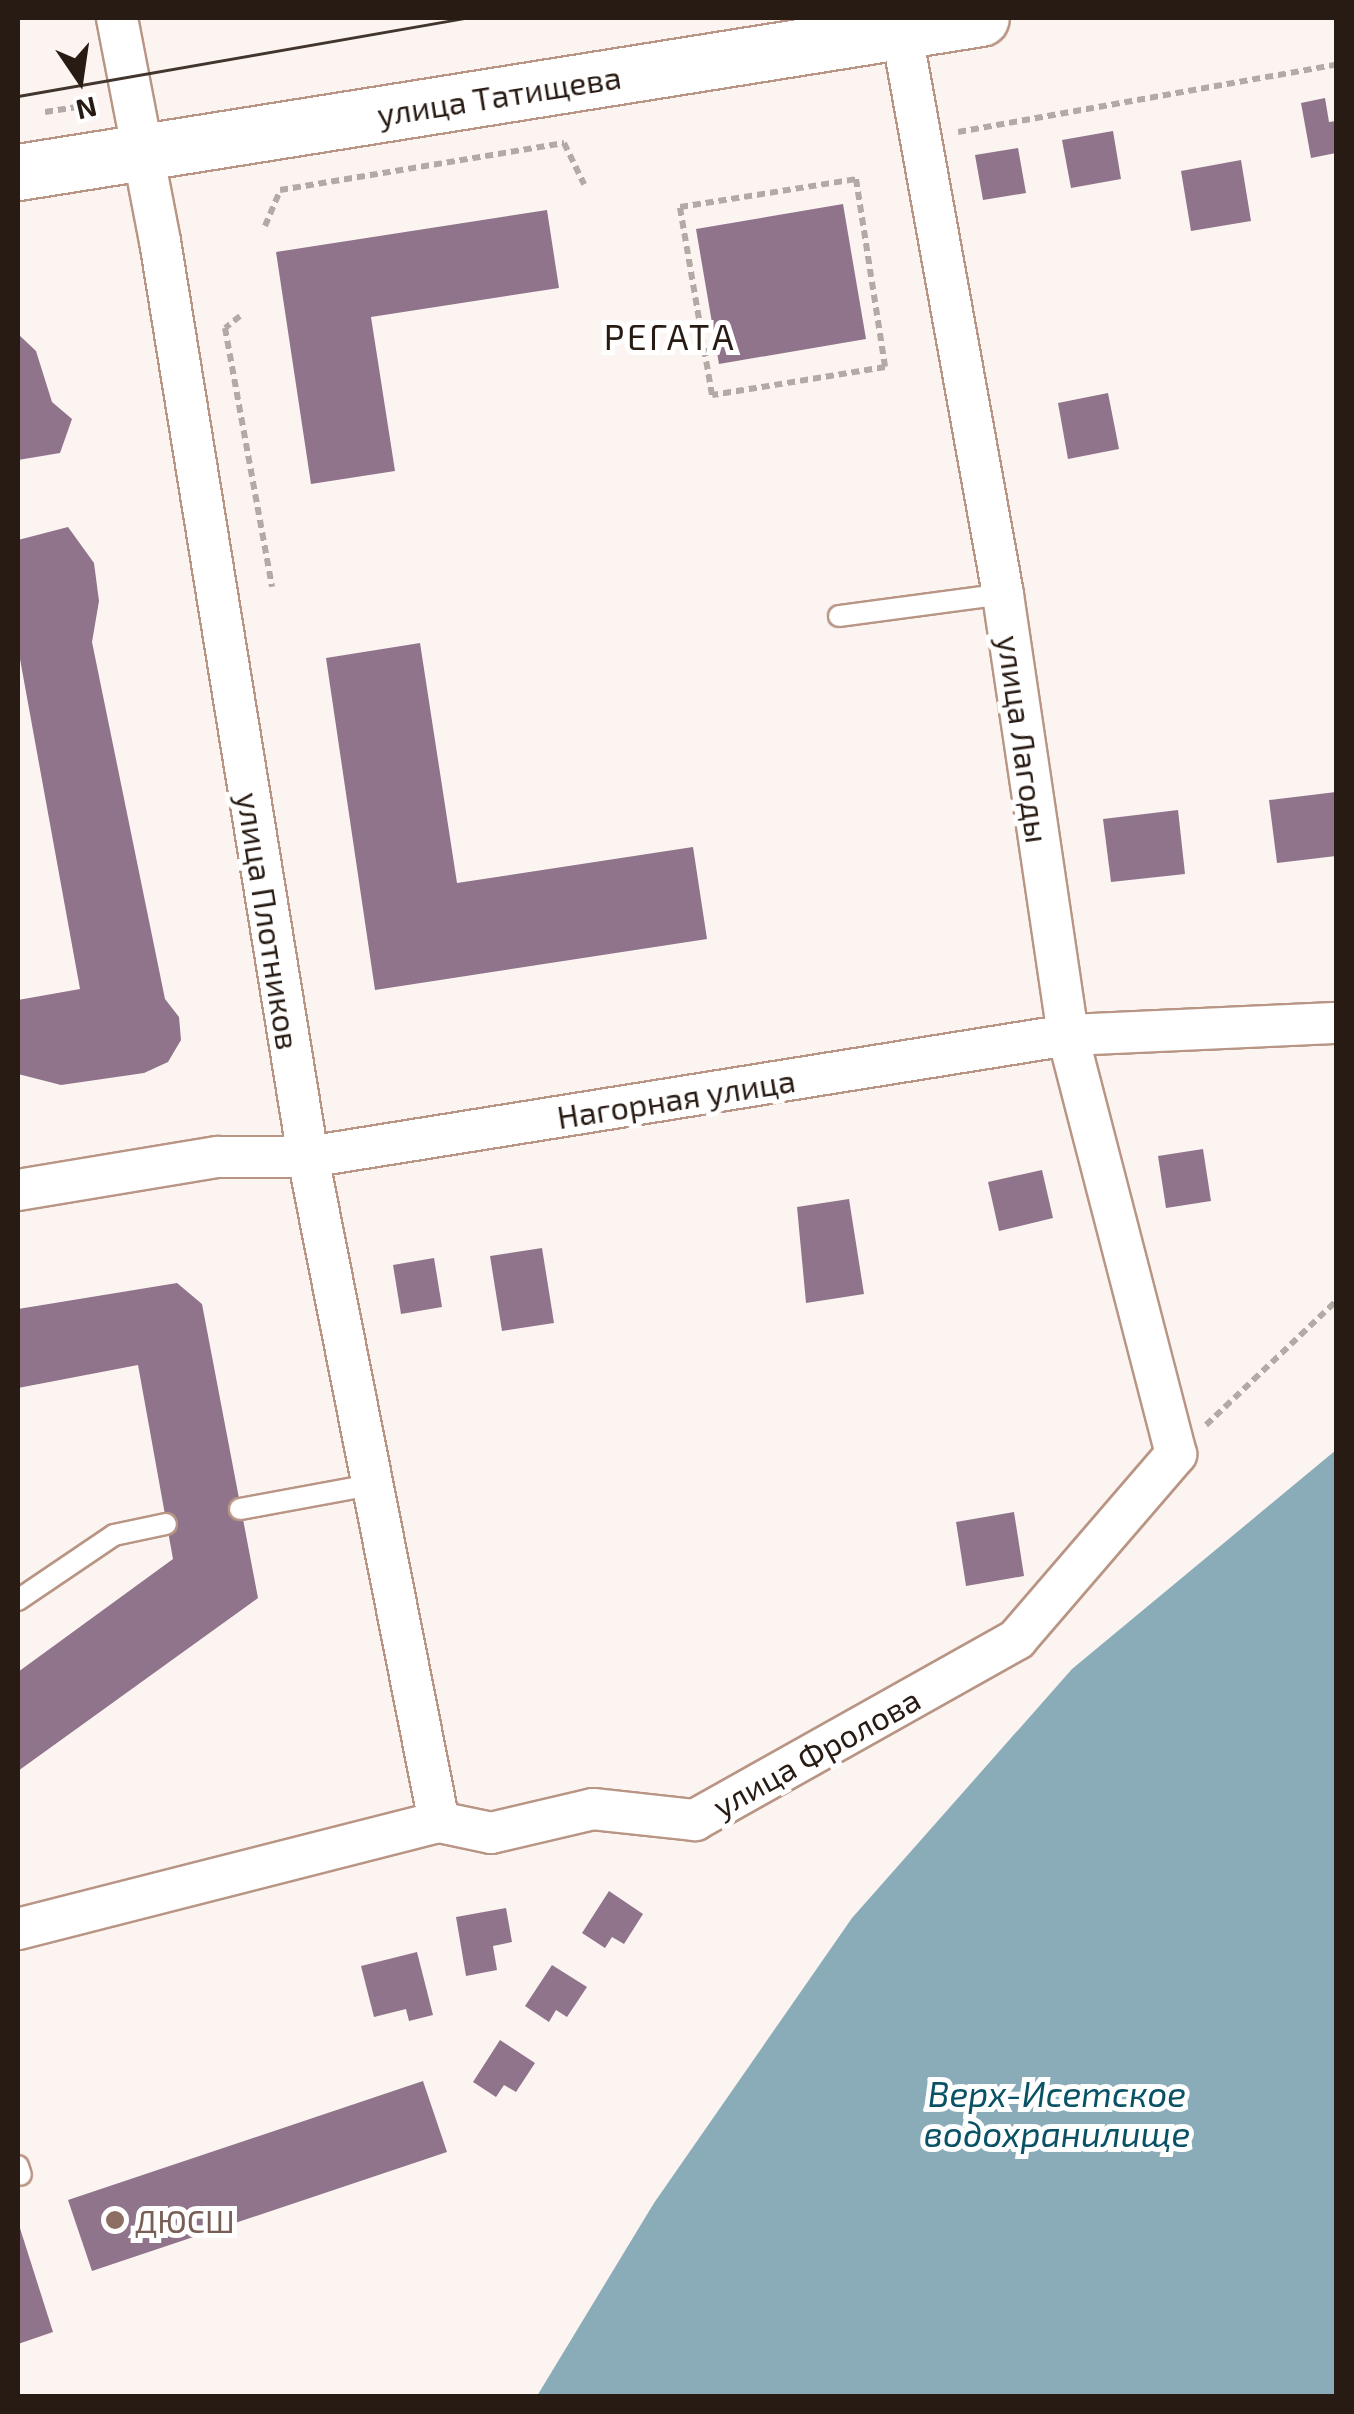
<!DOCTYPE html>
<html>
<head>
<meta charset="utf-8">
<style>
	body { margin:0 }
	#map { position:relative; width:1354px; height:2414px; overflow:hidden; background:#fcf4f0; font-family:"Exo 2",sans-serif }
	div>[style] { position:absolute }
	.water>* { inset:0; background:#8aacb9 }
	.building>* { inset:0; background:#90748c }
	.path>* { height:6px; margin-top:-3px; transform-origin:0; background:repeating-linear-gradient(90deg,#b4aaa5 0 8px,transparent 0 13px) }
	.roads { filter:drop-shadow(2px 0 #b89584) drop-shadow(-2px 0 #b89584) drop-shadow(0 2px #b89584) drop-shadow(0 -2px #b89584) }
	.lane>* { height:20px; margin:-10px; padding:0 10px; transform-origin:10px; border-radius:10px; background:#fff }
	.street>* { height:40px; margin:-20px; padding:0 20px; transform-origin:20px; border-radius:20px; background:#fff }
	.secondary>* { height:55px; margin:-27.5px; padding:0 27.5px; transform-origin:27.5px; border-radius:27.5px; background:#fff }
	.tram>* { height:2.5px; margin:-1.25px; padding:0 1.25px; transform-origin:1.25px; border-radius:1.25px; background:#41352e }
	.dots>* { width:28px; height:28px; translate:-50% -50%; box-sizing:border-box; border:5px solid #fff; border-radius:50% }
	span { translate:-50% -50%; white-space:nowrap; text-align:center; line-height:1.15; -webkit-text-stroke:10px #fff; paint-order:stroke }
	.street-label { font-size:32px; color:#281b14 }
	.education-label { font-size:32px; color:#785e54 }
	.left { translate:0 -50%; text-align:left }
	.neighbourhood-label { font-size:35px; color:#281b14; letter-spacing:2.5px }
	.water-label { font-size:35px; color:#095165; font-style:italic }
	.frame { position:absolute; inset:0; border:20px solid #281b14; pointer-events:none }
	.north { position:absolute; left:30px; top:30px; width:100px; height:100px; -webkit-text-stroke:8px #fff; paint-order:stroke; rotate:167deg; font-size:28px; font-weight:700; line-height:40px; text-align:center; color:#281b14 }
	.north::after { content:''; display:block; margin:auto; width:35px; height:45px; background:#281b14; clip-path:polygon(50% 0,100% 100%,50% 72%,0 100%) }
</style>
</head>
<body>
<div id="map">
	<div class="water">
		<div style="clip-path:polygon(1336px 1450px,1336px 2396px,537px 2396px,654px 2203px,852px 1918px,1072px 1669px)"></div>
	</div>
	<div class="building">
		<div style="clip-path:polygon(1325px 98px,1329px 122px,1336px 121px,1336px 153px,1311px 158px,1301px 103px)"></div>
		<div style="clip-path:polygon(1113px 131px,1121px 179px,1071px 188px,1062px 140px)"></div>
		<div style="clip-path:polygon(1018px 148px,1026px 193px,983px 200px,975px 155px)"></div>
		<div style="clip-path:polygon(1241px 160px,1251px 221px,1191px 231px,1181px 171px)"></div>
		<div style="clip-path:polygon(843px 204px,866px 339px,719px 364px,696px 229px)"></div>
		<div style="clip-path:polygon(547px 210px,559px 288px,371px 317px,395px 471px,311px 484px,276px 252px)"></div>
		<div style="clip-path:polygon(18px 334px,36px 351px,52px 402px,72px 419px,60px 453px,18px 460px)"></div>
		<div style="clip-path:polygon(1108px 393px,1119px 449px,1068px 459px,1058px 403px)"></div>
		<div style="clip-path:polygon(68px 527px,94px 563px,99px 601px,92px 642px,165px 999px,179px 1017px,181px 1040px,168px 1062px,144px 1073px,61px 1085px,18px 1074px,18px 1000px,80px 989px,18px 648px,18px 540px)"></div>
		<div style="clip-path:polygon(420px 643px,457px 883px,693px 847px,707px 939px,375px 990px,326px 658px)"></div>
		<div style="clip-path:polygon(1336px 792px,1336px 856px,1277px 863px,1269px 800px)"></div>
		<div style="clip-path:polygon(1178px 810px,1185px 874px,1111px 882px,1103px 819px)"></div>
		<div style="clip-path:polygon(1203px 1149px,1211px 1201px,1166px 1208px,1158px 1156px)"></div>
		<div style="clip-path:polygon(1042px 1170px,1053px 1218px,999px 1231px,988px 1182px)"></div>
		<div style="clip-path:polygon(849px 1199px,864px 1294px,806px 1303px,797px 1207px)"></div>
		<div style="clip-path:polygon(542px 1248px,554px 1323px,502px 1331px,490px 1256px)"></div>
		<div style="clip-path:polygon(434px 1258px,442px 1307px,401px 1314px,393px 1265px)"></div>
		<div style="clip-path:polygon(177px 1283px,202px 1304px,258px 1598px,18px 1771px,18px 1672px,173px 1559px,138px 1365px,18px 1388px,18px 1309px)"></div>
		<div style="clip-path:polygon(1014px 1512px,1024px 1576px,966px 1586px,956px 1522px)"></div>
		<div style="clip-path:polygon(609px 1891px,643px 1914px,624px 1944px,612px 1937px,605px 1948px,582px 1933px)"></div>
		<div style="clip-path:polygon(506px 1908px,512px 1942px,493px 1946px,497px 1970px,466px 1976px,456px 1917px)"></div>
		<div style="clip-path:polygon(417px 1952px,433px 2015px,409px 2021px,406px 2009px,374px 2017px,361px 1966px)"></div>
		<div style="clip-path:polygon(552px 1965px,587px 1987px,567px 2017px,556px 2010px,549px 2022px,525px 2006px)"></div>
		<div style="clip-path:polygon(500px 2040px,535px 2063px,516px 2092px,504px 2085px,496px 2097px,473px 2082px)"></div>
		<div style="clip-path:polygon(423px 2081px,447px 2152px,92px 2271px,68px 2200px)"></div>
		<div style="clip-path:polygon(18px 2222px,53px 2332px,18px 2344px)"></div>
	</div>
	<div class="path">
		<div style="left:45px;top:112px;width:52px;rotate:-8.9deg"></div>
		<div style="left:958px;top:132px;width:384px;rotate:-10.1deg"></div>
		<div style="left:856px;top:179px;width:190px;rotate:81.2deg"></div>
		<div style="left:885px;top:367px;width:175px;rotate:170.8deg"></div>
		<div style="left:712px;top:395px;width:191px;rotate:-99.7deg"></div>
		<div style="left:680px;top:207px;width:178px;rotate:-9deg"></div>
		<div style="left:265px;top:226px;width:39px;rotate:-67deg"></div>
		<div style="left:280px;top:190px;width:288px;rotate:-9.4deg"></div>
		<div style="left:564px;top:143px;width:46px;rotate:64deg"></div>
		<div style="left:240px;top:316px;width:19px;rotate:141deg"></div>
		<div style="left:225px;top:328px;width:263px;rotate:79.7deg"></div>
		<div style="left:1206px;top:1425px;width:180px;rotate:-43.6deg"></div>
	</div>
	<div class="roads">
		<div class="lane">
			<div style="left:839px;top:616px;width:165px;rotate:-7.6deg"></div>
			<div style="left:240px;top:1509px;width:133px;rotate:-10.4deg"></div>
			<div style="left:18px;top:1600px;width:116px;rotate:-34.1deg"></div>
			<div style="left:114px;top:1535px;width:53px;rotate:-11.9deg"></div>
			<div style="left:18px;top:2166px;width:9px;rotate:72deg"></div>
		</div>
		<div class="street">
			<div style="left:117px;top:18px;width:227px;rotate:79.1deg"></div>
			<div style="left:160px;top:241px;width:928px;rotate:80.82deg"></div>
			<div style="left:308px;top:1157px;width:678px;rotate:78.86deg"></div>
			<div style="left:18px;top:1190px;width:203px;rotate:-9.4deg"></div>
			<div style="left:218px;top:1157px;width:90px"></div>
			<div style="left:308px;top:1157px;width:770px;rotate:-9.12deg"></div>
			<div style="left:1068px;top:1035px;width:268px;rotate:-2.6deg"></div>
			<div style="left:18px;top:1929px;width:434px;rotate:-14.3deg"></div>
			<div style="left:439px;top:1822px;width:53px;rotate:11.9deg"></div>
			<div style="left:491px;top:1833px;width:105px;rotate:-13.2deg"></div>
			<div style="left:593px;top:1809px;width:103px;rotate:6.2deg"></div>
			<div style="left:695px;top:1820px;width:369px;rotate:-29.3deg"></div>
			<div style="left:1017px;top:1639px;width:244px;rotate:-49.3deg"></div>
			<div style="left:1176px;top:1454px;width:433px;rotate:-104.5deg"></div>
			<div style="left:1068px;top:1035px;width:446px;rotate:-98.4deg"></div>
			<div style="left:1003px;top:594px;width:585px;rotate:-100.23deg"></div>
		</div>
		<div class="secondary">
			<div style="left:18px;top:172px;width:975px;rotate:-9.09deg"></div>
		</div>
	</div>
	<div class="tram">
		<div style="left:18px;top:96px;width:454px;rotate:-9.9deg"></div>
	</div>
	<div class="dots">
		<div style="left:115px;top:2220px;background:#8d6e63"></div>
	</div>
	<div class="street-label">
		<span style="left:499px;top:95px;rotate:-9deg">улица Татищева</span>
		<span style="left:1024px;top:739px;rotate:82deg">улица Лагоды</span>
		<span style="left:269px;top:921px;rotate:81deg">улица Плотников</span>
		<span style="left:676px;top:1098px;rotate:-9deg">Нагорная улица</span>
		<span style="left:816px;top:1752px;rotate:-29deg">улица Фролова</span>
	</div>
	<div class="education-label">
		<span class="left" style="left:135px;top:2220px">ДЮСШ</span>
	</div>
	<div class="neighbourhood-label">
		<span style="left:670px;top:336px">РЕГАТА</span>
	</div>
	<div class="water-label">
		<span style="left:1057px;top:2113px">Верх-Исетское<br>водохранилище</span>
	</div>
	<div class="frame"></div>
	<div class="north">N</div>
</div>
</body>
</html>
